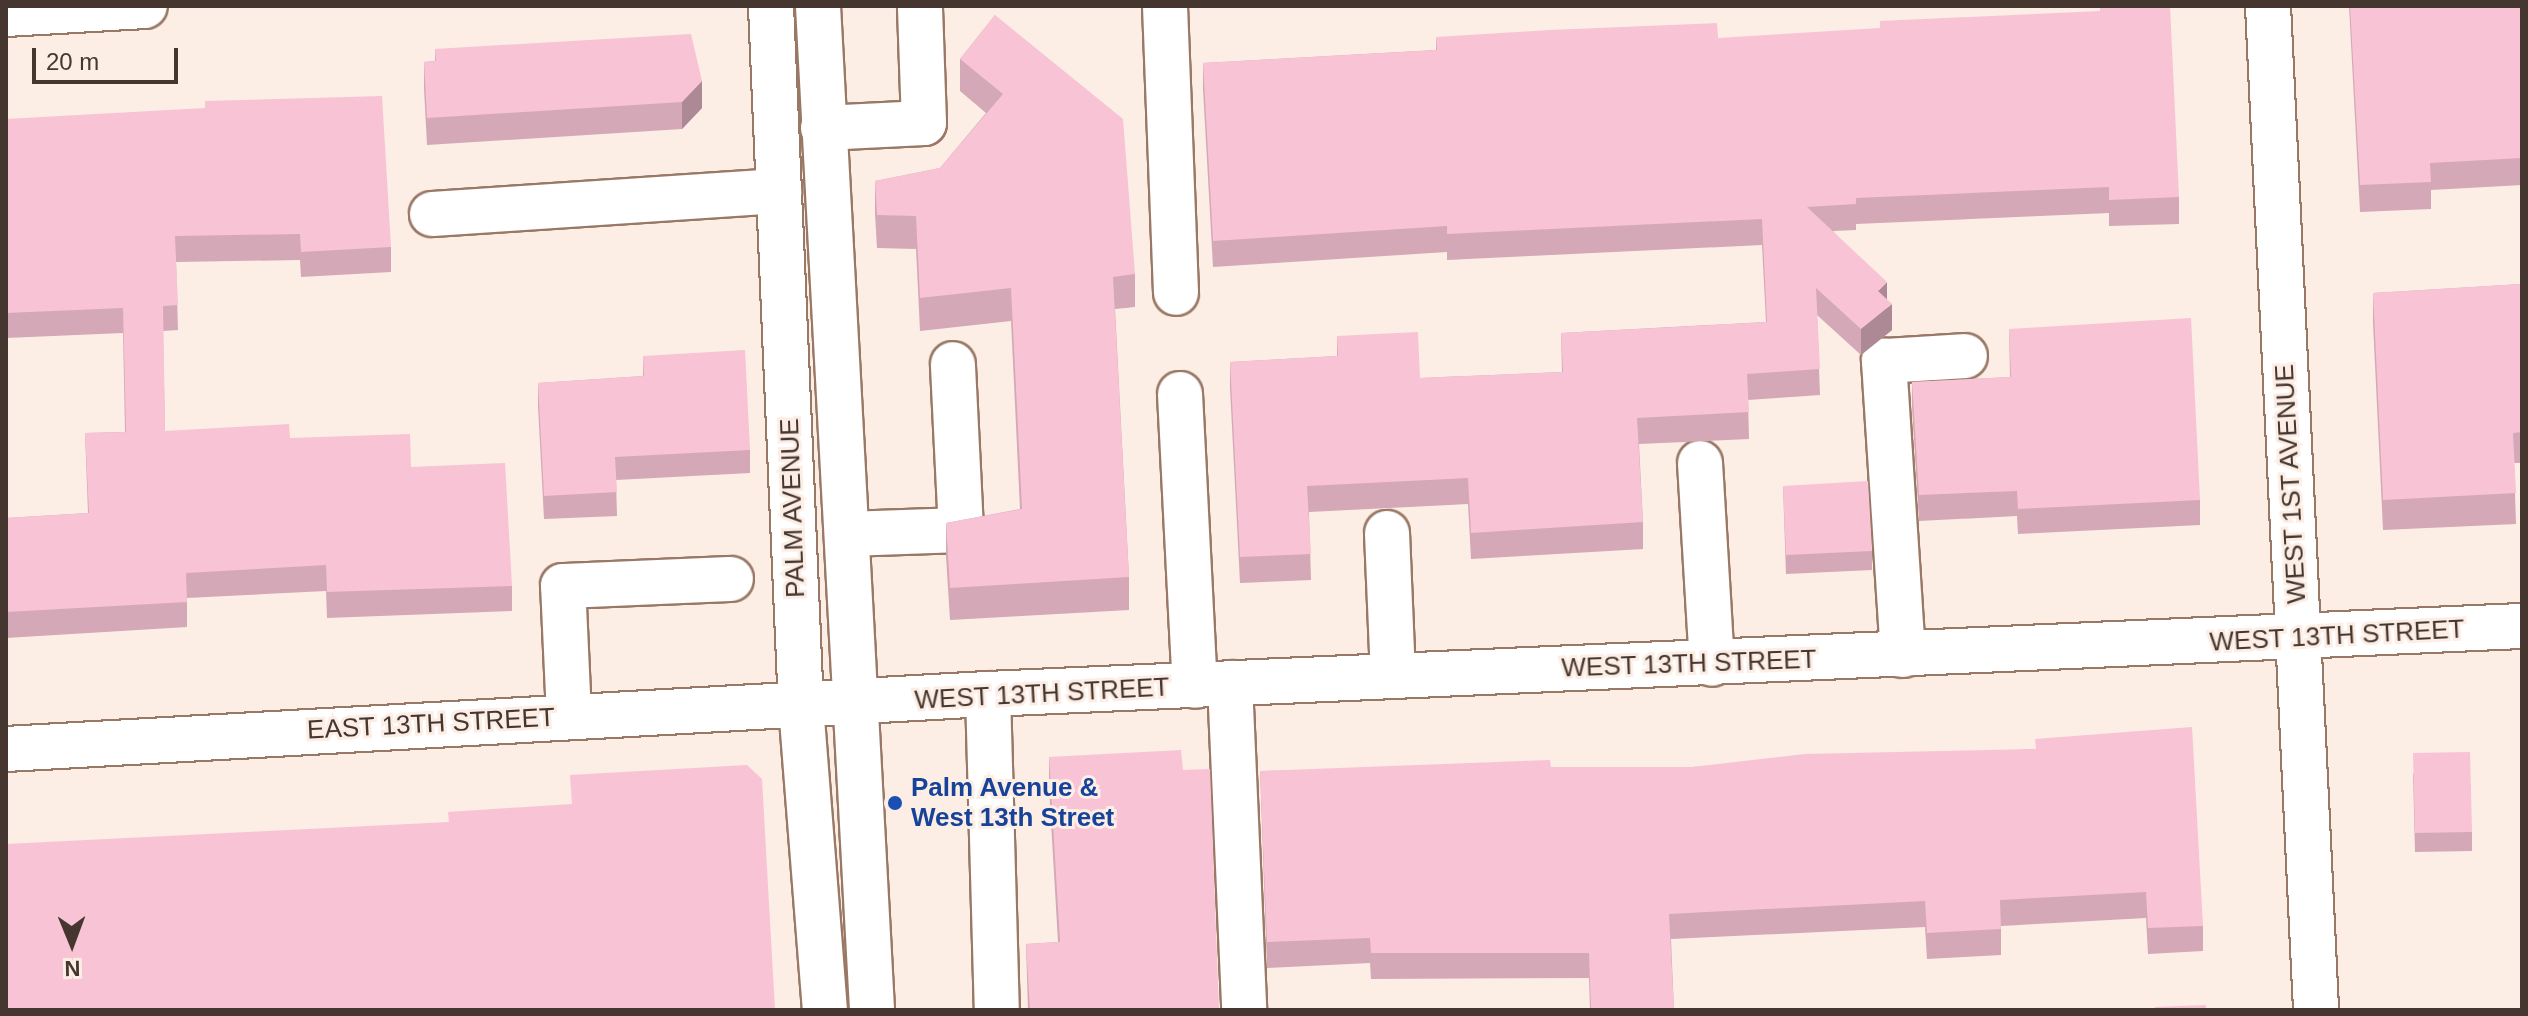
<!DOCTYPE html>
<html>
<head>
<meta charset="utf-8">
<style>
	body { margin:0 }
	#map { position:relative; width:2528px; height:1016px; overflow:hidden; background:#fcede5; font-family:Arial,sans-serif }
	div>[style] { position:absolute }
	.roads { filter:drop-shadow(2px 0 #997966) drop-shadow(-2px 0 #997966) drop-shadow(0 2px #997966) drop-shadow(0 -2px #997966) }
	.minor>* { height:44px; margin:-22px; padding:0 22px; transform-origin:22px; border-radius:22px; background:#fff }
	.major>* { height:44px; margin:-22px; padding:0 22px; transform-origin:22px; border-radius:22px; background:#fff }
	.wall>* { inset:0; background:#d4a8b7 }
	.shaded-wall>* { inset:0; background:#ad8895 }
	.building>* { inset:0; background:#f7c3d5 }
	.dots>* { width:22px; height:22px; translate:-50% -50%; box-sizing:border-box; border:4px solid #fcede5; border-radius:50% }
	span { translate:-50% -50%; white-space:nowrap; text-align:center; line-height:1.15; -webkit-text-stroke:6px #fcede5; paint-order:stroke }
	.street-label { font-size:26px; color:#45372f }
	.transit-label { font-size:26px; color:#164399; font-weight:700 }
	.left { translate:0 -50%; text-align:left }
	.frame { position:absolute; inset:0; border:8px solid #45372f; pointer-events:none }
	.north { position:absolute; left:32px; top:904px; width:80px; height:80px; -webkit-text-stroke:6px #fcede5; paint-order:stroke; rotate:179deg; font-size:22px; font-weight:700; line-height:32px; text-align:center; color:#45372f }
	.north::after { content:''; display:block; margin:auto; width:28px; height:36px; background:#45372f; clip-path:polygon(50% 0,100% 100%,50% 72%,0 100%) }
	.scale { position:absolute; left:32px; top:48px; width:146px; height:36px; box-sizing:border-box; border:4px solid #45372f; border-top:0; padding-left:10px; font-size:24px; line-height:28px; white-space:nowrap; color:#45372f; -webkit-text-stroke:6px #fcede5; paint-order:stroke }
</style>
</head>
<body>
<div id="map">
	<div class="roads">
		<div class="minor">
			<div style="left:1165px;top:6px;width:287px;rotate:87.8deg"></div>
			<div style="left:2268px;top:6px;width:1005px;rotate:87.26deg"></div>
			<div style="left:6px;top:14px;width:139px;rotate:-3.3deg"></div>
			<div style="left:823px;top:128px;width:101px;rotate:-2.8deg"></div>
			<div style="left:924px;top:123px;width:117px;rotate:-92deg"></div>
			<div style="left:432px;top:214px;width:348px;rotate:-3.8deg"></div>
			<div style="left:1180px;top:394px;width:292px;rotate:87.1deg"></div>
			<div style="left:1700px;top:463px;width:201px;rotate:86.6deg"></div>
			<div style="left:1387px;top:533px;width:143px;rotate:87.6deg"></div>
			<div style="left:847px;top:534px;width:114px;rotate:-2deg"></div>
			<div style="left:961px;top:530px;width:166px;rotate:-92.8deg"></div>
			<div style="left:1903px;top:655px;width:295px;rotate:-93.7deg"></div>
			<div style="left:1884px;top:361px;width:81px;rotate:-3.5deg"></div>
			<div style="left:1230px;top:683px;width:327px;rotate:87.5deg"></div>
			<div style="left:988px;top:694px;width:316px;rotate:88.4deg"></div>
			<div style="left:569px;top:716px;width:130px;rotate:-92.6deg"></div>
			<div style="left:563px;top:586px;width:168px;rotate:-2.4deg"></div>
			<div style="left:6px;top:749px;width:984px;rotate:-3.21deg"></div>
			<div style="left:988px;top:694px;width:1536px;rotate:-2.54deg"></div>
		</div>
		<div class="major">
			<div style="left:771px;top:6px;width:701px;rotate:87.55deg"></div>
			<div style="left:801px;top:706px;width:305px;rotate:85.5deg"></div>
			<div style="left:818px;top:6px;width:1005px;rotate:86.92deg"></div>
		</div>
	</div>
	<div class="wall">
		<div style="clip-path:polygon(2349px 6px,2522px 6px,2522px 185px,2431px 190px,2431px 209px,2360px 212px)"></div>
		<div style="clip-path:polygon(995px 15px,1135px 274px,1135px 307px,1115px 309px,1129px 577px,1129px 610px,950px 620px,946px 556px,946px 523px,1020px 509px,1011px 321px,920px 331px,916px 249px,877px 248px,875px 214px,875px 181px,940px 168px,986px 113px,960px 91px,960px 59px)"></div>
		<div style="clip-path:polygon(1436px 37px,1718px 38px,2179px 197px,2179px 224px,2109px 226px,2109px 213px,1856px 224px,1856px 230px,1833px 231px,1887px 300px,1892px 330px,1861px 355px,1817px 315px,1820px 395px,1748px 400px,1749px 439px,1639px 444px,1643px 522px,1643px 549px,1471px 559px,1468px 504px,1309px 512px,1311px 580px,1240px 583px,1230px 388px,1230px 362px,1337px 356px,1337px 336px,1420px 378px,1562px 372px,1561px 333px,1766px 322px,1762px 245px,1447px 260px,1447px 252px,1213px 267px,1203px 89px,1203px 63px,1436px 50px)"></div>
		<div style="clip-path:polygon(435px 49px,702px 81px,702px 108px,682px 129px,427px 145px,424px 89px,424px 62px,435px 61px)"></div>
		<div style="clip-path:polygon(6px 119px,391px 247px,391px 272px,301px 277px,300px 260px,176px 262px,178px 330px,163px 331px,165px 431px,290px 438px,411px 467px,512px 586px,512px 611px,327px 618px,326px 591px,187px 598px,187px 627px,6px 638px,6px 518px,88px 513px,85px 433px,125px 432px,123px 333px,6px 338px)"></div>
		<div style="clip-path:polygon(2522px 284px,2522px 463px,2514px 463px,2516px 524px,2383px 530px,2373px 323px,2373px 293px)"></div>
		<div style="clip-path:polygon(2009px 329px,2200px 500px,2200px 525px,2018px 534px,2017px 516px,1919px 521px,1912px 407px,1912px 382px,2010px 377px)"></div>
		<div style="clip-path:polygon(643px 356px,750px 450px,750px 473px,616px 480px,617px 516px,544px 519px,538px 406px,538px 383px,643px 376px)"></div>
		<div style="clip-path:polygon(1783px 486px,1872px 551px,1872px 570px,1786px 574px)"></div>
		<div style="clip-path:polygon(2035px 749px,2203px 926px,2203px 951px,2148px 954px,2146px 918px,2001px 926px,2001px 955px,1927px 959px,1925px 927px,1671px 939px,1674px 1010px,1590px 1010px,1589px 978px,1371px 979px,1370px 963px,1267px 968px,1260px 771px,1551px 767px,1692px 767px)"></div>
		<div style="clip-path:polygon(1049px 757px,1183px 770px,1219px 1010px,1028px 1010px,1026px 944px,1058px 942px,1049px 787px)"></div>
		<div style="clip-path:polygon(2413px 773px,2472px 832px,2472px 851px,2415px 852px)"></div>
	</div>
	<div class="shaded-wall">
		<div style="clip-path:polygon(702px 81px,702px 108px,682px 129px,682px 102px)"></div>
		<div style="clip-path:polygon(1887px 282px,1887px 308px,1892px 304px,1892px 330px,1861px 355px,1861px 329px,1878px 291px)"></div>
	</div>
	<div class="building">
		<div style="clip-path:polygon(2100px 6px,2170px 6px,2179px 197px,2109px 200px,2109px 187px,1856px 198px,1856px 204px,1807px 207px,1887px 282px,1878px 291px,1892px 304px,1861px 329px,1816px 288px,1820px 369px,1747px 374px,1749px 412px,1637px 418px,1643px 522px,1471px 533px,1468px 478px,1307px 486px,1311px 554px,1240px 557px,1230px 362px,1338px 356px,1337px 336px,1418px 332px,1420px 378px,1563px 372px,1561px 333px,1767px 322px,1762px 219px,1447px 234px,1447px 226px,1213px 241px,1203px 63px,1437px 50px,1436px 37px,1550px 30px,1717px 23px,1718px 38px,1880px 28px,1880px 21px,2100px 11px)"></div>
		<div style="clip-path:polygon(2350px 6px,2522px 6px,2522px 158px,2430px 163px,2431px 182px,2360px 185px)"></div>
		<div style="clip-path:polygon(995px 15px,1123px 119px,1135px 274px,1113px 277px,1129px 577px,950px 588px,946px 523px,1022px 509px,1011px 288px,920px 298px,916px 216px,877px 215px,875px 181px,940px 168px,1003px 94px,960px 59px)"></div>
		<div style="clip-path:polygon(691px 34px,702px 81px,682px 102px,427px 118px,424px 62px,436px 61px,435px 49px)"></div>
		<div style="clip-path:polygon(382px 96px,391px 247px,301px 252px,300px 234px,175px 236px,178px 305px,163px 306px,165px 431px,289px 424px,290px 438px,410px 434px,411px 467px,505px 463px,512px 586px,327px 592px,326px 565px,186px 573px,187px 602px,6px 612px,6px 518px,89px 513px,85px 433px,126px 432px,123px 308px,6px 313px,6px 119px,205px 108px,205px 101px)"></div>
		<div style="clip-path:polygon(2522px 284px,2522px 432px,2513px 433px,2516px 493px,2383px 500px,2373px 293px)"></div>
		<div style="clip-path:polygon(2191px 318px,2200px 500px,2018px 509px,2017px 491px,1919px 495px,1912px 382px,2011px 377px,2009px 329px)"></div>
		<div style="clip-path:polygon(745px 350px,750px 450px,615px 457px,617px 492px,544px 496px,538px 383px,644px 376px,643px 356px)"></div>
		<div style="clip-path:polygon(1868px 481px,1872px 551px,1786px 555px,1783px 486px)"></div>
		<div style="clip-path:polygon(2192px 727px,2203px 926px,2148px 928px,2146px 892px,2000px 900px,2001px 929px,1927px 933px,1925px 901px,1669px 914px,1674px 1010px,1591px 1010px,1589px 953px,1371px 953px,1370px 938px,1267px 942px,1260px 771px,1550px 760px,1551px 767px,1692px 767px,1805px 754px,2036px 749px,2035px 739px)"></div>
		<div style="clip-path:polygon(1181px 750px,1183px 770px,1210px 769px,1219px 1010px,1030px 1010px,1026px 944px,1060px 942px,1049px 757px)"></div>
		<div style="clip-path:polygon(2470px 752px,2472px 832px,2415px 833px,2413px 753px)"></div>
		<div style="clip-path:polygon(747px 765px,762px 779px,775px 1010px,6px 1010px,6px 844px,449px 822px,448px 812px,572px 804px,570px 775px)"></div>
		<div style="clip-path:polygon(2206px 1005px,2206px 1010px,2155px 1010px,2155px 1007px)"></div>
	</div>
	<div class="dots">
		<div style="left:895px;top:803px;background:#1a4fb4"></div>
	</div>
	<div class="street-label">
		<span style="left:2291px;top:484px;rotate:-93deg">WEST 1ST AVENUE</span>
		<span style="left:793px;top:508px;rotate:-92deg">PALM AVENUE</span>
		<span style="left:2337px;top:636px;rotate:-3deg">WEST 13TH STREET</span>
		<span style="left:1689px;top:664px;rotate:-2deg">WEST 13TH STREET</span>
		<span style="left:1042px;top:694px;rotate:-3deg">WEST 13TH STREET</span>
		<span style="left:431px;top:724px;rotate:-3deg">EAST 13TH STREET</span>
	</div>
	<div class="transit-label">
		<span class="left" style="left:911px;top:803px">Palm Avenue &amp;<br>West 13th Street</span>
	</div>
	<div class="frame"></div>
	<div class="north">N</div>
	<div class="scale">20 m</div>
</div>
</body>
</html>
